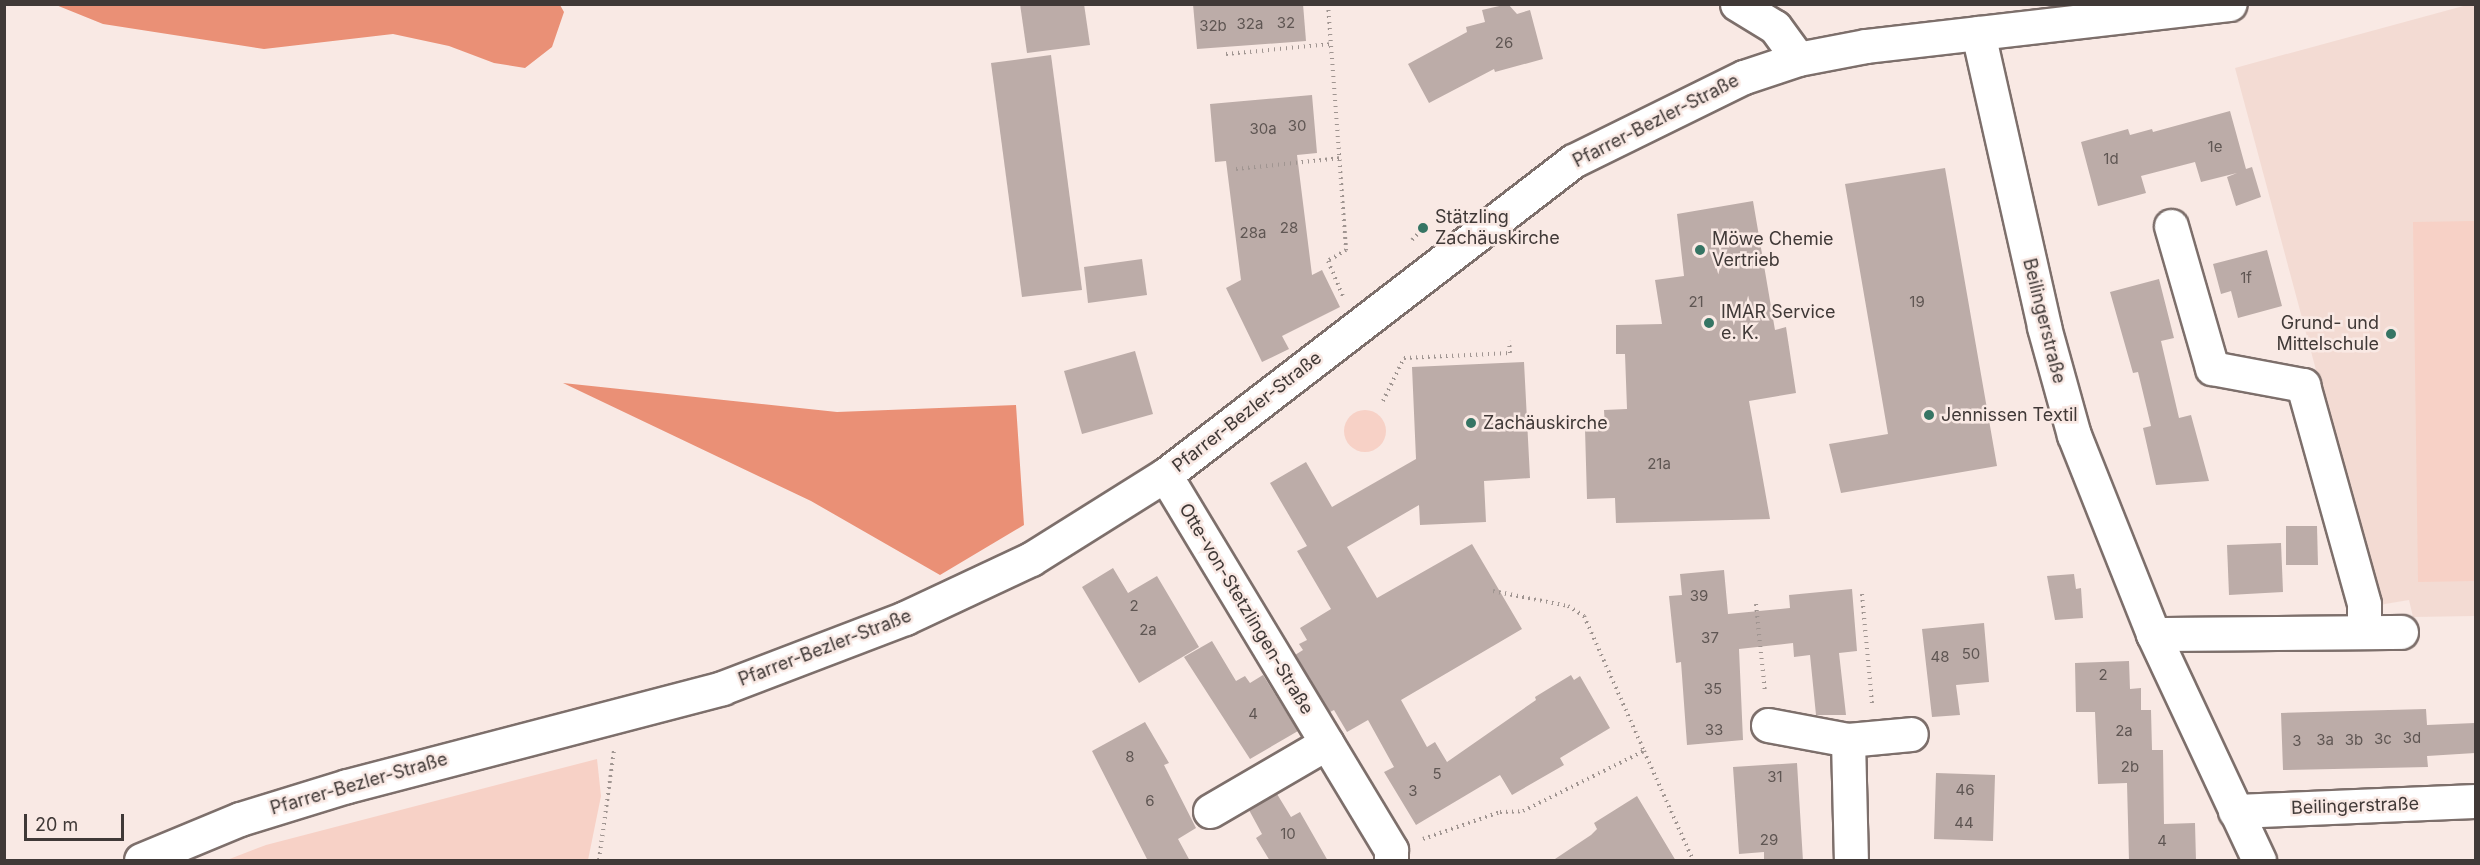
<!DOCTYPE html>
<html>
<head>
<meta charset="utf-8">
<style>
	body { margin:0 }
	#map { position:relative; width:2480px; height:865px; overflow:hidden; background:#f9e9e4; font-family:Inter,sans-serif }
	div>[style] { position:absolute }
	.built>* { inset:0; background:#f3dbd3 }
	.green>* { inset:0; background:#f7d1c6 }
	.round { border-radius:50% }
	.forest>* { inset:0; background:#ea9076 }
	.building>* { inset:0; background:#bcaca8 }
	.path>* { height:4px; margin-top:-2px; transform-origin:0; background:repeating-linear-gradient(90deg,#a09591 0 1.5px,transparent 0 6px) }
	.roads { filter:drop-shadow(2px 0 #7d6f6b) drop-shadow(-2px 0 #7d6f6b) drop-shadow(0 2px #7d6f6b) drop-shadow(0 -2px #7d6f6b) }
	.street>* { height:33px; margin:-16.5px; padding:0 16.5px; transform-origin:16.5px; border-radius:16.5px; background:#fff }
	.secondary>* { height:33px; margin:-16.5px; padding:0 16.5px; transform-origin:16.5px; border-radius:16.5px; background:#fff }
	.dots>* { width:16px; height:16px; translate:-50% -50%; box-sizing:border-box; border:3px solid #f9e9e4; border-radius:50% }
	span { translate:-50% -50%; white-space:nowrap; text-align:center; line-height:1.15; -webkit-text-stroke:5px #f9e9e4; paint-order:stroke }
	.number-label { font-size:15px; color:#5f5653 }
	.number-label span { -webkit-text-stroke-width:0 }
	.street-label { font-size:18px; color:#403937 }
	.poi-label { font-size:18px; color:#403937 }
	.left { translate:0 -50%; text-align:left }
	.right { translate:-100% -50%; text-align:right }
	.frame { position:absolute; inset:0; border:6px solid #403937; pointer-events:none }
	.scale { position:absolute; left:24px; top:814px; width:100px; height:27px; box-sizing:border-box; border:3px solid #403937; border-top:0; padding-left:8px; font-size:18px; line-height:21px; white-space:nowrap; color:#403937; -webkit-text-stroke:4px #f9e9e4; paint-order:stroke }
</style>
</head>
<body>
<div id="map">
	<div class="built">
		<div style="clip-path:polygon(2467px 5px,2475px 5px,2475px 616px,2413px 617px,2409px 600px,2379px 605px,2235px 68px)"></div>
	</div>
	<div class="green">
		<div style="clip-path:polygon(2475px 221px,2475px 581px,2418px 582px,2413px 222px)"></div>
		<div class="round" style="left:1344px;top:410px;width:42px;height:42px"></div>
		<div style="clip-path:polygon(597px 759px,601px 796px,588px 860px,227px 860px,266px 845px)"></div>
	</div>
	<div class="forest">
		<div style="clip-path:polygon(560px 5px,564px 12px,552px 47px,525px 68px,494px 63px,449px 46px,393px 34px,264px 49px,103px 24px,56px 5px)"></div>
		<div style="clip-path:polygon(563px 383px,837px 412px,1016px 405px,1024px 525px,940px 575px,811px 501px)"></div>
	</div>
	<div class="building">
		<div style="clip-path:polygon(1020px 4px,1084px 4px,1090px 45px,1027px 53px)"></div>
		<div style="clip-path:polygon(1193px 4px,1303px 4px,1306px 41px,1197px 49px)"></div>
		<div style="clip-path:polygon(1508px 4px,1517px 14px,1530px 10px,1543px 59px,1495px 72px,1494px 69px,1429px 103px,1408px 64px,1467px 32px,1466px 27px,1485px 22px,1482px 10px)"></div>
		<div style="clip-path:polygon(1051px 55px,1082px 290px,1022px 297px,991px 63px)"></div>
		<div style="clip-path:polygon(1312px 95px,1317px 153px,1297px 155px,1312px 275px,1322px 270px,1340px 307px,1282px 336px,1289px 349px,1262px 362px,1226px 288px,1241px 280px,1226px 161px,1215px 162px,1210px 104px)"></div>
		<div style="clip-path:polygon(2230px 111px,2246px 169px,2252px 167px,2261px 197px,2236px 206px,2227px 177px,2237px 173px,2201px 182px,2195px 162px,2141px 176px,2146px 193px,2098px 206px,2081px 142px,2128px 129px,2130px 135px,2152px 129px,2153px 132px)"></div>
		<div style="clip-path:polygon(1945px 168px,1997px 466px,1841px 493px,1829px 444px,1888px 434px,1845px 184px)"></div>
		<div style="clip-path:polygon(1753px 201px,1775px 330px,1786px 327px,1796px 393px,1749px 401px,1770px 519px,1616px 523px,1615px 498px,1587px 499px,1585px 429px,1605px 428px,1604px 410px,1627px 409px,1625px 354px,1616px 354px,1616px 325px,1662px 324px,1655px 280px,1684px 276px,1677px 214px)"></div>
		<div style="clip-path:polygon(2267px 250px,2282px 306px,2238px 318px,2231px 291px,2221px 294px,2213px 264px)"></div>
		<div style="clip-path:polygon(1142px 259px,1147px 295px,1088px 303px,1084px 267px)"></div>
		<div style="clip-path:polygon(2159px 279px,2174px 338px,2161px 341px,2179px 418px,2191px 415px,2209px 481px,2156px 485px,2143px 428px,2151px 426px,2138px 372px,2133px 373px,2110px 292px)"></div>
		<div style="clip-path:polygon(1135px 351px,1153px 414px,1082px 434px,1064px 371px)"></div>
		<div style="clip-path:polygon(1524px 362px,1530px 478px,1484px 481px,1486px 522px,1420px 525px,1419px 505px,1347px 547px,1377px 598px,1472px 544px,1522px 629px,1401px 700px,1427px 747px,1435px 742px,1447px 762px,1536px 700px,1535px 697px,1571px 675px,1574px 680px,1580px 676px,1610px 728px,1560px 758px,1564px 765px,1512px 795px,1500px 775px,1416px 825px,1384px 772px,1394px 767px,1368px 720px,1347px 732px,1334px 710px,1330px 712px,1295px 655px,1303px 650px,1299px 644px,1307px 640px,1300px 628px,1331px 609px,1297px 551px,1307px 546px,1270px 483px,1306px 462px,1332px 507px,1416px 459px,1412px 367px)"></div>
		<div style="clip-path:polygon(2286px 526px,2317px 526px,2318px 565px,2286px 565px)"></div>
		<div style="clip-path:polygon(2281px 543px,2283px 592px,2229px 595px,2227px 545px)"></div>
		<div style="clip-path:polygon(1113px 568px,1128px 593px,1157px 576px,1199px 647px,1139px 683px,1082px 587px)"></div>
		<div style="clip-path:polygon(1724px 570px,1728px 614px,1790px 608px,1789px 595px,1852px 589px,1857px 651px,1839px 653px,1846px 715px,1816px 715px,1810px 655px,1794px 657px,1793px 643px,1739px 649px,1743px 740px,1687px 745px,1681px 662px,1676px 663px,1669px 596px,1682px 595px,1680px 574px)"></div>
		<div style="clip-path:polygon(2074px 574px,2076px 589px,2081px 588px,2083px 618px,2055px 620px,2047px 576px)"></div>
		<div style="clip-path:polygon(1984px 623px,1989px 682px,1956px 685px,1960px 715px,1932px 717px,1922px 629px)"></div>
		<div style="clip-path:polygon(1212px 641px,1236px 681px,1245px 676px,1250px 683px,1263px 675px,1298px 731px,1250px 759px,1184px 657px)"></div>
		<div style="clip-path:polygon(2129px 661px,2130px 689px,2141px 688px,2141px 710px,2151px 710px,2152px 750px,2163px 750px,2164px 824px,2195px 823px,2196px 861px,2129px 861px,2127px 783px,2098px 784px,2095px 712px,2076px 712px,2075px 663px)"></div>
		<div style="clip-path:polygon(2426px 709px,2427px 725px,2475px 723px,2475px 753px,2427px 756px,2428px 767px,2283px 770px,2281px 713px)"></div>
		<div style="clip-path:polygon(1145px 722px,1169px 763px,1164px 765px,1196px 828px,1178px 839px,1190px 861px,1148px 861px,1092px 751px)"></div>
		<div style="clip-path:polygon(1797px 763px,1803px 861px,1764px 861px,1764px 852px,1739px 854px,1733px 767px)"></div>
		<div style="clip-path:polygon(1936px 773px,1995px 775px,1993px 841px,1934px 839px)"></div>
		<div style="clip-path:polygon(1277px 794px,1291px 817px,1300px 812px,1328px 861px,1270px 861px,1256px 838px,1262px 834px,1249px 810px)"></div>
		<div style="clip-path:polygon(1637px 796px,1676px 861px,1552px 861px,1591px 835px,1597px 829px,1594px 823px)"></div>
	</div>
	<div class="path">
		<div style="left:1328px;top:4px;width:247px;rotate:85.8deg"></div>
		<div style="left:1346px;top:250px;width:21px;rotate:149deg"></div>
		<div style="left:1328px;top:261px;width:38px;rotate:67deg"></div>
		<div style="left:1226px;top:54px;width:105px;rotate:-5.4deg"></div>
		<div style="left:1236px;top:169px;width:106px;rotate:-6deg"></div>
		<div style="left:1412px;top:240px;width:16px;rotate:-47deg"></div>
		<div style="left:1383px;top:401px;width:48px;rotate:-64deg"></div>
		<div style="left:1404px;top:358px;width:106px;rotate:-2.7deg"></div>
		<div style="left:1510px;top:353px;width:12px;rotate:-95deg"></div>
		<div style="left:1493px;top:591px;width:76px;rotate:11.3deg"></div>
		<div style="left:1568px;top:606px;width:19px;rotate:32deg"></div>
		<div style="left:1584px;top:616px;width:148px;rotate:66deg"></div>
		<div style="left:1862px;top:594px;width:110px;rotate:84.8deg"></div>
		<div style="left:1756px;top:604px;width:89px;rotate:84.2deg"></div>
		<div style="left:1423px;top:839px;width:82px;rotate:-19.3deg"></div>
		<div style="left:1500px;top:812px;width:23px;rotate:-2deg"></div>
		<div style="left:1523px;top:811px;width:135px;rotate:-26.4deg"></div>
		<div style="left:1644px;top:751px;width:120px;rotate:65.8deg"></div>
		<div style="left:599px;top:860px;width:110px;rotate:-82.2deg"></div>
	</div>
	<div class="roads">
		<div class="street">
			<div style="left:1737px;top:4px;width:44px;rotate:31.2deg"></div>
			<div style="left:1775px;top:27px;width:39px;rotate:54deg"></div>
			<div style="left:1978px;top:33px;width:301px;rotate:77.3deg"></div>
			<div style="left:2044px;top:327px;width:112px;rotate:74.5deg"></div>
			<div style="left:2074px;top:435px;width:214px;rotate:68.3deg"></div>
			<div style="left:2153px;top:634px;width:250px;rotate:64.9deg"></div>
			<div style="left:2171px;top:226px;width:148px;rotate:73.9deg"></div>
			<div style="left:2212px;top:368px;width:93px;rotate:10.6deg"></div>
			<div style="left:2303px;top:385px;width:227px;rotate:74.4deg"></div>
			<div style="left:2364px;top:604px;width:28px;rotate:90deg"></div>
			<div style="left:1165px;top:475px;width:438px;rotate:58.9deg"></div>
			<div style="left:1391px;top:850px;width:10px;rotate:90deg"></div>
			<div style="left:2153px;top:634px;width:248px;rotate:-0.5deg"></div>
			<div style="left:1768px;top:725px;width:81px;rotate:10.6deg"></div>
			<div style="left:1848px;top:740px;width:120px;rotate:88.6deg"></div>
			<div style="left:1848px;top:740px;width:63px;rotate:-5.4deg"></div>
			<div style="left:1210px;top:811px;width:135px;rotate:-30.2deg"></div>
			<div style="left:2235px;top:811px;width:241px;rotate:-2.4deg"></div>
		</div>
		<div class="secondary">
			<div style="left:141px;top:860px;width:107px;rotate:-22.5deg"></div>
			<div style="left:240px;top:819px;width:112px;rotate:-17.1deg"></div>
			<div style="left:347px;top:786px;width:388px;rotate:-14.6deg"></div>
			<div style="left:722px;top:688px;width:196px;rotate:-20.9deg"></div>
			<div style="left:905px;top:618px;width:139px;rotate:-25.1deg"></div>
			<div style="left:1031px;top:559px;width:158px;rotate:-32.1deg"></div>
			<div style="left:1165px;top:475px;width:515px;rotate:-37.58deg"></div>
			<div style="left:1573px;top:161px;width:191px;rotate:-26.2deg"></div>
			<div style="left:1744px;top:77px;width:57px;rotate:-18.4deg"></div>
			<div style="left:1798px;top:59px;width:69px;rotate:-10.8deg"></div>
			<div style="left:1866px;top:46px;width:366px;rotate:-6.6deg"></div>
		</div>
	</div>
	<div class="dots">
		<div style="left:1423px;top:228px;background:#367564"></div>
		<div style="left:1700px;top:250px;background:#367564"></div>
		<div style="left:1709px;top:323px;background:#367564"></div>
		<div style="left:2391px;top:334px;background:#367564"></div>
		<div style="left:1929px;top:415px;background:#367564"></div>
		<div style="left:1471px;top:423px;background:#367564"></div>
	</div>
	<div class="number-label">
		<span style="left:1286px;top:23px">32</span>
		<span style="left:1250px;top:24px">32a</span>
		<span style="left:1213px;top:26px">32b</span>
		<span style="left:1504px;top:43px">26</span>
		<span style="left:1297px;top:126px">30</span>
		<span style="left:1263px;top:129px">30a</span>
		<span style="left:2215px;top:147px">1e</span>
		<span style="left:2111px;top:159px">1d</span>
		<span style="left:1289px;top:228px">28</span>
		<span style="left:1253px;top:233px">28a</span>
		<span style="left:2246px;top:278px">1f</span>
		<span style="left:1696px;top:302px">21</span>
		<span style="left:1917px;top:302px">19</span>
		<span style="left:1659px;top:464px">21a</span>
		<span style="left:1699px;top:596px">39</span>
		<span style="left:1134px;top:606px">2</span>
		<span style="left:1148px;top:630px">2a</span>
		<span style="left:1710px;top:638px">37</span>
		<span style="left:1971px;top:654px">50</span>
		<span style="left:1940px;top:657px">48</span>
		<span style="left:2103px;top:675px">2</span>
		<span style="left:1713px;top:689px">35</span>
		<span style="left:1253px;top:714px">4</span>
		<span style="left:1714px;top:730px">33</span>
		<span style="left:2124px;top:731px">2a</span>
		<span style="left:2412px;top:738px">3d</span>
		<span style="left:2383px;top:739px">3c</span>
		<span style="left:2325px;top:740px">3a</span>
		<span style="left:2354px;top:740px">3b</span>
		<span style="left:2297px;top:741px">3</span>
		<span style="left:1130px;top:757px">8</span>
		<span style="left:2130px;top:767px">2b</span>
		<span style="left:1437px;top:774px">5</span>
		<span style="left:1775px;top:777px">31</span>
		<span style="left:1965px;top:790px">46</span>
		<span style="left:1413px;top:791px">3</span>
		<span style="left:1150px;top:801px">6</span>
		<span style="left:1964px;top:823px">44</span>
		<span style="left:1288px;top:834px">10</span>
		<span style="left:1769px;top:840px">29</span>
		<span style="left:2162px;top:841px">4</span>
	</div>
	<div class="street-label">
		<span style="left:1656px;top:121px;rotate:-27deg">Pfarrer-Bezler-Straße</span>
		<span style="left:2044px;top:321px;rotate:76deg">Beilingerstraße</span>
		<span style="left:1247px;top:412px;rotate:-38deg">Pfarrer-Bezler-Straße</span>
		<span style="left:1246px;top:609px;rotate:59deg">Otte-von-Stetzlingen-Straße</span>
		<span style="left:825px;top:648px;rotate:-21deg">Pfarrer-Bezler-Straße</span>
		<span style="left:359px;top:784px;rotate:-16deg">Pfarrer-Bezler-Straße</span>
		<span style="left:2355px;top:806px;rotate:-2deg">Beilingerstraße</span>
	</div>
	<div class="poi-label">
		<span class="left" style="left:1435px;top:228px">Stätzling<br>Zachäuskirche</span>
		<span class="left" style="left:1712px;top:250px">Möwe Chemie<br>Vertrieb</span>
		<span class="left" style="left:1721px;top:323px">IMAR Service<br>e. K.</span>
		<span class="right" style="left:2379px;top:334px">Grund- und<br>Mittelschule</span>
		<span class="left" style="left:1941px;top:415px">Jennissen Textil</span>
		<span class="left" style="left:1483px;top:423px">Zachäuskirche</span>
	</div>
	<div class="frame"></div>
	<div class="scale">20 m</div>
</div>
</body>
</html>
